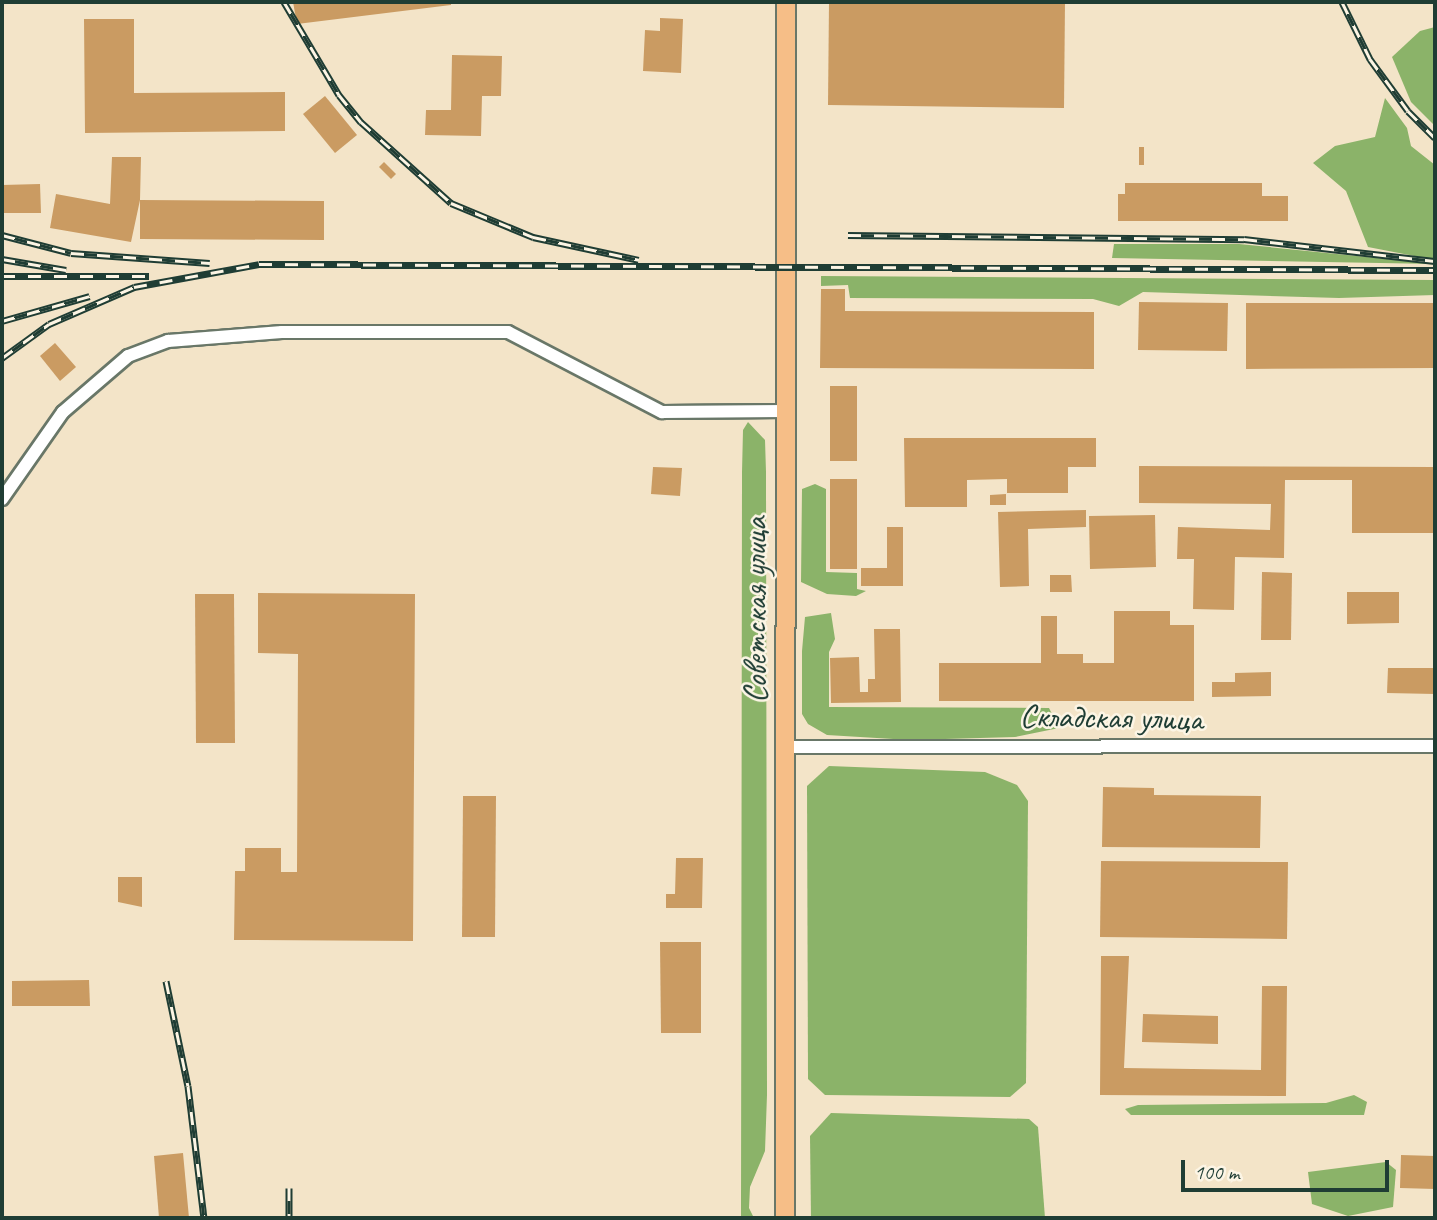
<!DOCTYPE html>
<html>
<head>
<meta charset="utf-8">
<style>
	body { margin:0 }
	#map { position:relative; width:1437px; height:1220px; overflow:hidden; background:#f3e4c8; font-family:Caveat,sans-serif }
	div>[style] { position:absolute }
	.forest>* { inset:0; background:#8bb369 }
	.building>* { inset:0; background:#ca9b62 }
	.roads { filter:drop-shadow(2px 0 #697768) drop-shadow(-2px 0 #697768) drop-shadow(0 2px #697768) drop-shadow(0 -2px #697768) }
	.minor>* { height:12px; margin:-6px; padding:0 6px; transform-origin:6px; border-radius:6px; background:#fff }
	.primary>* { height:18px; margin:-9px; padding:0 9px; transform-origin:9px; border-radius:9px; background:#f6be87 }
	.rail>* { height:7px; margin-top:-3.5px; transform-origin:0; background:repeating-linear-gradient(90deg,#fcf5e5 0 13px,#1f3d34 0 26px); box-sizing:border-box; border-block:2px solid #1f3d34 }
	span { translate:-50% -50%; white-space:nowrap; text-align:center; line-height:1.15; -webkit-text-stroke:5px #fcf5e5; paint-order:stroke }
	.street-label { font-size:33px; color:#1f3d34 }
	.frame { position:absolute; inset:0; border:4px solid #1f3d34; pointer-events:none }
	.scale { position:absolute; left:1181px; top:1160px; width:208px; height:32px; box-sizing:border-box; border:4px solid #1f3d34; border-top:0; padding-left:9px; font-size:21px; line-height:24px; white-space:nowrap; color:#1f3d34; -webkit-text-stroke:5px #fcf5e5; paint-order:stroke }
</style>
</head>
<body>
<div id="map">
	<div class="forest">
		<div style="clip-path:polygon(1435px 27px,1435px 126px,1411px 102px,1392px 57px,1420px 31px)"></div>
		<div style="clip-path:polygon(1385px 98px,1407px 128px,1411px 146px,1435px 165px,1435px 260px,1368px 247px,1346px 191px,1313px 163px,1335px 146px,1375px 137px)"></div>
		<div style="clip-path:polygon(1114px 244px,1239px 244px,1435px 264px,1112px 258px)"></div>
		<div style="clip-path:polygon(821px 276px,1435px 280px,1435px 295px,1339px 298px,1143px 292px,1119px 306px,1093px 299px,850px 298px,848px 285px,821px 286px)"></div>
		<div style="clip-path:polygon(748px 422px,765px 440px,766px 472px,767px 1095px,765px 1151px,750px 1187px,749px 1208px,754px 1218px,741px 1218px,742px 472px,743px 430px)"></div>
		<div style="clip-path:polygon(815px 484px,826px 489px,826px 572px,857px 573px,857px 589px,866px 591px,856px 596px,827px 594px,801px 582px,802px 489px)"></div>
		<div style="clip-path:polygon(831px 613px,835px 639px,829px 652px,829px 707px,1049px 708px,1059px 728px,1015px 737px,910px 740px,827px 735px,808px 724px,802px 714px,802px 651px,805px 617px)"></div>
		<div style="clip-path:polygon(829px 766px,985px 772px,1017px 785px,1028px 801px,1026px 1083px,1010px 1097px,825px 1095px,808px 1079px,807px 786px)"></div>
		<div style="clip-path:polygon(1354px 1095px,1367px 1102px,1364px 1115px,1131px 1115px,1125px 1109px,1138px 1105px,1326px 1103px)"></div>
		<div style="clip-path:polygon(831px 1113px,1029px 1119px,1038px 1127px,1045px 1218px,811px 1218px,810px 1136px)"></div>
		<div style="clip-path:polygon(1386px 1162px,1396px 1170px,1393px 1207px,1348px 1216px,1312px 1204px,1308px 1172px)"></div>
	</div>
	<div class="building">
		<div style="clip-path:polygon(293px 2px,451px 2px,451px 5px,297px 24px)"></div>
		<div style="clip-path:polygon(829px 2px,1065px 2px,1064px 108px,828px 105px)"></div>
		<div style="clip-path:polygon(660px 18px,683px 19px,681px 73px,643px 71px,645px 30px,660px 31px)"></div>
		<div style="clip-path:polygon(84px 19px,134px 19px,134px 93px,285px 92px,285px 131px,85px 133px)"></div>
		<div style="clip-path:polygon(452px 55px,502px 56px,501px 96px,482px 96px,481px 136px,425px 135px,426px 110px,451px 110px)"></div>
		<div style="clip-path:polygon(325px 96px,357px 135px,335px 153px,303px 114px)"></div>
		<div style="clip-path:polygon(1139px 147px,1144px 147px,1144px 165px,1139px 165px)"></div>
		<div style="clip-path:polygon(112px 157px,141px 157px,140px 200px,131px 242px,50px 228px,56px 194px,110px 204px)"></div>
		<div style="clip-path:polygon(384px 162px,396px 174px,391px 179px,379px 167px)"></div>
		<div style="clip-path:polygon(1125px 183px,1262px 183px,1262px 196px,1288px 196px,1288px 221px,1118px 221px,1118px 194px,1125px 194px)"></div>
		<div style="clip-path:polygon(40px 184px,41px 213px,2px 213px,2px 185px)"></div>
		<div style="clip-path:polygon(140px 200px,324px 201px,324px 240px,140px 239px)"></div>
		<div style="clip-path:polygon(821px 289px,845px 289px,845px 311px,1094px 312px,1094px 369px,820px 368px)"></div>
		<div style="clip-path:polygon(1139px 302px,1228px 303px,1227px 351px,1138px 350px)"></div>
		<div style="clip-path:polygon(1246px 303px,1435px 303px,1435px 368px,1246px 369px)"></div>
		<div style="clip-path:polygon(55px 343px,76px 367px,60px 381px,40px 356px)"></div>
		<div style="clip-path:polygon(830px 386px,857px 386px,857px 461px,830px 461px)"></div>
		<div style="clip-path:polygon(904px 438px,1096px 438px,1096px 467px,1068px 467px,1068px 493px,1007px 493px,1007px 479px,967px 480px,967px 507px,905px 507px)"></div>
		<div style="clip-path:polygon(1139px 466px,1435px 467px,1435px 533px,1352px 533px,1352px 480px,1285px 480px,1284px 558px,1235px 557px,1234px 610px,1193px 609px,1194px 559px,1177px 559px,1178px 527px,1270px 530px,1271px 504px,1139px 503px)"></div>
		<div style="clip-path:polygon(653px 467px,682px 468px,680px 496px,651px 494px)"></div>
		<div style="clip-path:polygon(830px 479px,857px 479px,857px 569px,830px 569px)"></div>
		<div style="clip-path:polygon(1006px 494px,1006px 505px,990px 505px,990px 495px)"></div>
		<div style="clip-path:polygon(1086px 510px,1086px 527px,1028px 529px,1029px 586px,1000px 587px,998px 512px)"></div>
		<div style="clip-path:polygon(1155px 515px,1156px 567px,1090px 569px,1089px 516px)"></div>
		<div style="clip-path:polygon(887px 527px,903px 527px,903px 586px,861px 586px,861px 568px,887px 568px)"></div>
		<div style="clip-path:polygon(1262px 572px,1292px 573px,1291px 640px,1261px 640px)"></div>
		<div style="clip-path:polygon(1050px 575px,1071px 575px,1072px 592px,1050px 592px)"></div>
		<div style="clip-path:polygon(1347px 592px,1399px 592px,1399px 623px,1347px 624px)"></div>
		<div style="clip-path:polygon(258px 593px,415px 594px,413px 941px,234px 940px,235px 871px,245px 871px,245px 848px,281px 848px,281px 872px,297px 872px,298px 654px,258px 653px)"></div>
		<div style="clip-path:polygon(195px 594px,234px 594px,235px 743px,196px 743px)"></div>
		<div style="clip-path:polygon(1114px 611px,1170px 611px,1170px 625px,1194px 625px,1194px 701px,939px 701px,939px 663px,1041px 663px,1041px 616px,1057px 616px,1057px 654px,1083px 654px,1083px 663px,1114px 663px)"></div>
		<div style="clip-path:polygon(874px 629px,900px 629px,901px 702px,831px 703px,830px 658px,859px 657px,860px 692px,868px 692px,868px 679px,875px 679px)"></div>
		<div style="clip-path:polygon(1388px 668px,1435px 668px,1435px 694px,1387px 693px)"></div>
		<div style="clip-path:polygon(1271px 672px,1271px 696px,1212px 697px,1212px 682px,1235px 682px,1235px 673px)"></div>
		<div style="clip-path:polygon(1103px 787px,1154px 788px,1154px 795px,1261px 796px,1260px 848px,1102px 847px)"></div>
		<div style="clip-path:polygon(463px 796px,496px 796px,495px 937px,462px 937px)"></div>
		<div style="clip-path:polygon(676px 858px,703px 858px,702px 908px,666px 908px,666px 894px,675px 894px)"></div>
		<div style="clip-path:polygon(1101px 861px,1288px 862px,1287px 939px,1100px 937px)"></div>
		<div style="clip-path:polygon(118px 877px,142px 877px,142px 907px,118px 902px)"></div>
		<div style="clip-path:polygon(660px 942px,701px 942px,701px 1033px,661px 1033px)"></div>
		<div style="clip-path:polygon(1101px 956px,1129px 956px,1124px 1068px,1261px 1070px,1262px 986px,1287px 986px,1286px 1096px,1100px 1095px)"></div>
		<div style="clip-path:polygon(89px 980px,90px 1006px,12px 1006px,12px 981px)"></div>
		<div style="clip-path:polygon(1143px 1014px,1218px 1016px,1218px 1044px,1142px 1042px)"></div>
		<div style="clip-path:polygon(183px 1153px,189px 1218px,159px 1218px,154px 1156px)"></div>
		<div style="clip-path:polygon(1401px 1155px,1435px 1156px,1435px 1189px,1400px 1188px)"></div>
	</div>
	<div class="roads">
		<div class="minor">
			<div style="left:2px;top:499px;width:106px;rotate:-55deg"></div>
			<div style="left:63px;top:412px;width:86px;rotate:-40.7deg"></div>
			<div style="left:128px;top:356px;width:43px;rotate:-20.6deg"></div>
			<div style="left:168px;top:341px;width:114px;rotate:-4.5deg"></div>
			<div style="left:282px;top:332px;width:226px"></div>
			<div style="left:508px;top:332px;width:174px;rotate:27.5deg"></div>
			<div style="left:662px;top:412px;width:122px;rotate:-0.5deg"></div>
			<div style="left:786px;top:747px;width:649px;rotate:-0.09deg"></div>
		</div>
		<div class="primary">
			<div style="left:785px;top:1218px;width:1216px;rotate:-89.95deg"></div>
		</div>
	</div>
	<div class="rail">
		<div style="left:284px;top:2px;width:108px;rotate:59.4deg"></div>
		<div style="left:339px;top:95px;width:35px;rotate:51deg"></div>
		<div style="left:361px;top:122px;width:121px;rotate:42deg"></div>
		<div style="left:451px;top:203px;width:89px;rotate:22.5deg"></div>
		<div style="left:533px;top:237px;width:108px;rotate:12.2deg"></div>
		<div style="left:1342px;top:2px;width:64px;rotate:63.8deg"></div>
		<div style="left:1370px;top:59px;width:64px;rotate:53.8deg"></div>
		<div style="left:1408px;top:111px;width:38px;rotate:45deg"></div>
		<div style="left:2px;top:235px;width:71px;rotate:14.6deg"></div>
		<div style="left:71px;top:253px;width:139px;rotate:4.1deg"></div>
		<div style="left:848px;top:235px;width:396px;rotate:0.6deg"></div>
		<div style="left:1244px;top:239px;width:192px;rotate:6.6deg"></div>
		<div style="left:2px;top:259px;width:65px;rotate:9.8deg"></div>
		<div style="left:2px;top:276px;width:147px"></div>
		<div style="left:2px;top:321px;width:91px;rotate:-15.9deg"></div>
		<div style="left:2px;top:358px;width:58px;rotate:-35.9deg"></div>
		<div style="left:49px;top:324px;width:93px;rotate:-23.5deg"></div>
		<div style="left:134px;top:287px;width:127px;rotate:-10.4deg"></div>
		<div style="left:259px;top:264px;width:1176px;rotate:0.29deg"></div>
		<div style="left:166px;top:981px;width:107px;rotate:78.2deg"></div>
		<div style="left:188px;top:1086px;width:133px;rotate:83.1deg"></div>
		<div style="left:289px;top:1188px;width:30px;rotate:90deg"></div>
	</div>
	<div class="street-label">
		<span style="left:756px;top:610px;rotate:-90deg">Советская улица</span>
		<span style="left:1111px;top:718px;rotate:1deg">Складская улица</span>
	</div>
	<div class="frame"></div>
	<div class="scale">100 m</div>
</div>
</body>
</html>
